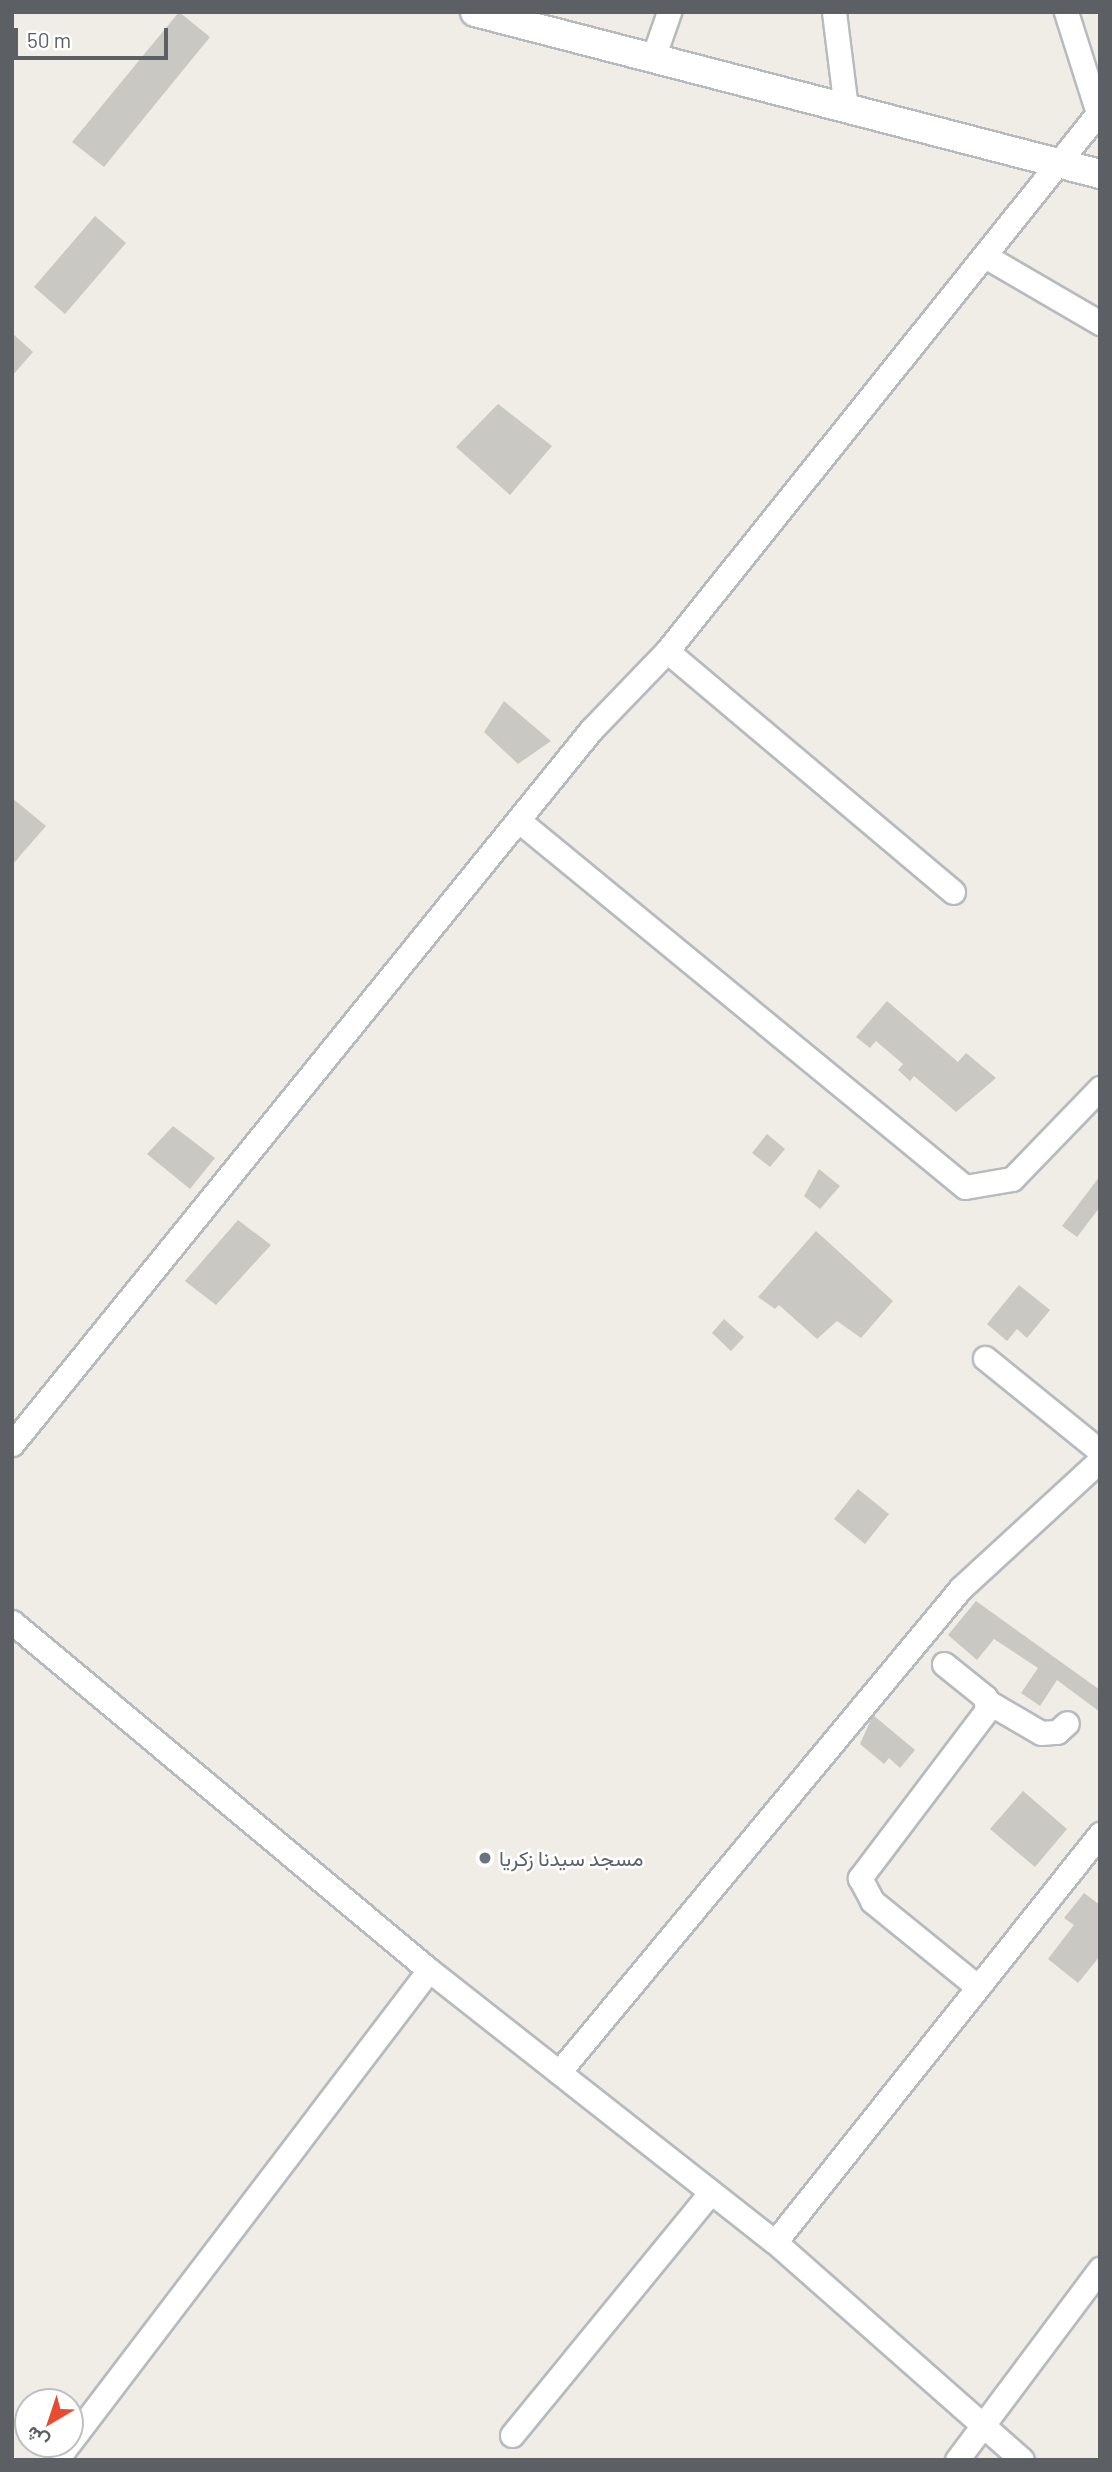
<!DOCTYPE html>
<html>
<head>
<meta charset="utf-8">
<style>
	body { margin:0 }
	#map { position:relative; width:1112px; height:2472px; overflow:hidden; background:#efede5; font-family:Barlow,Vazirmatn,sans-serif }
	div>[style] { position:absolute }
	.building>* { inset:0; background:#cac8c2 }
	.roads { filter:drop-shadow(2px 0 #b7babe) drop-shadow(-2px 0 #b7babe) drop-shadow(0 2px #b7babe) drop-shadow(0 -2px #b7babe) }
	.minor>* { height:23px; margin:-11.5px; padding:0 11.5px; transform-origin:11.5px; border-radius:11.5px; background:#fff }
	.tertiary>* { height:28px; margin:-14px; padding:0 14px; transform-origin:14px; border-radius:14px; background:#fff }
	.dots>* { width:19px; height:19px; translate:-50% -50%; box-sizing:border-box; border:4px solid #fff; border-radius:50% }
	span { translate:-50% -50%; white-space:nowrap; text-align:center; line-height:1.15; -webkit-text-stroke:5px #fff; paint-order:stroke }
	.worship-label { font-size:21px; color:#5b616d }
	.left { translate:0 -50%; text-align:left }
	.frame { position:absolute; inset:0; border:14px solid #5c6065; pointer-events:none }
	.north { position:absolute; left:14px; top:2388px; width:70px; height:70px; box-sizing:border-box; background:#fff; border:2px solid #bebfc1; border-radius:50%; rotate:219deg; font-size:19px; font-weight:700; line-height:28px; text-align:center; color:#5c6065 }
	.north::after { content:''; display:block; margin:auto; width:24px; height:32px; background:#e94b30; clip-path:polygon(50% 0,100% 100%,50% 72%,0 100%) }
	.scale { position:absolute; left:14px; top:28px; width:154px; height:32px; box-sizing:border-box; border:4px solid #5c6065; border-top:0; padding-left:9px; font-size:21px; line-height:24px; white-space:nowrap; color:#5c6065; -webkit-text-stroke:5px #fff; paint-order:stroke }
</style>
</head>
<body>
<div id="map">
	<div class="building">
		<div style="clip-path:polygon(179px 12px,210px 37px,104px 167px,72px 142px)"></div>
		<div style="clip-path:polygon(95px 216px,126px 243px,65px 314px,34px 287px)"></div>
		<div style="clip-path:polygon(12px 333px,33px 352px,12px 376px)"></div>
		<div style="clip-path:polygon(498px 404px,552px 446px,510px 495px,456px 447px)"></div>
		<div style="clip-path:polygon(504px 701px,551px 741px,518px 764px,484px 732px)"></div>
		<div style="clip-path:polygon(12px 798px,46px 826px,12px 865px)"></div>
		<div style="clip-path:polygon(887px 1001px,958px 1062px,966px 1053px,996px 1078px,956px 1112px,914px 1076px,910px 1081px,898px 1070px,903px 1064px,876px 1041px,870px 1048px,856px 1037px)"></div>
		<div style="clip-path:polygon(173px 1126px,215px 1158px,190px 1189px,147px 1154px)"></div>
		<div style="clip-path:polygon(767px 1134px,785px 1149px,770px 1167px,752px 1153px)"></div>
		<div style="clip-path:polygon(819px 1169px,840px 1186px,820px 1209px,804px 1196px)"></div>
		<div style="clip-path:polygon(1100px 1176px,1100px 1207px,1077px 1237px,1062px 1226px)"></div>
		<div style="clip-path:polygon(238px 1220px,271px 1245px,216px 1305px,185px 1281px)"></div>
		<div style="clip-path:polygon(816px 1231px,893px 1301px,861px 1338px,837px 1321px,817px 1339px,779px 1305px,775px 1309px,758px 1297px)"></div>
		<div style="clip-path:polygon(1019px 1285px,1050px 1310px,1027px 1338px,1017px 1329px,1007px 1341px,987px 1324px)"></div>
		<div style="clip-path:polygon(724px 1319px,744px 1337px,731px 1351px,712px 1333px)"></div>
		<div style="clip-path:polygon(858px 1489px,889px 1514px,865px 1544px,834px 1519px)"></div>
		<div style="clip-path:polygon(976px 1601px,1100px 1690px,1100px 1712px,1057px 1680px,1040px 1706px,1021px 1693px,1038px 1668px,994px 1639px,977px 1660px,948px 1635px)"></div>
		<div style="clip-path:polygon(873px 1715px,915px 1750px,900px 1768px,889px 1758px,884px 1764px,860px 1744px)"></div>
		<div style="clip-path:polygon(1023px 1791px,1067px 1829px,1035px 1867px,990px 1829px)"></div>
		<div style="clip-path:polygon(1084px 1893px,1100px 1905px,1100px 1956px,1078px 1983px,1048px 1959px,1074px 1925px,1064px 1918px)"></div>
	</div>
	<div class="roads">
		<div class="minor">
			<div style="left:834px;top:12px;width:97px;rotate:82.9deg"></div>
			<div style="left:1066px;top:12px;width:106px;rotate:72.4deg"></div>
			<div style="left:653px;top:58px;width:49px;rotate:-70.8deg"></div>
			<div style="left:985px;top:256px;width:133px;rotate:30.2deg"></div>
			<div style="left:667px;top:651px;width:374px;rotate:40.1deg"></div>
			<div style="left:518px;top:820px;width:578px;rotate:39.39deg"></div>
			<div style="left:965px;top:1187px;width:48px;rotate:-9.7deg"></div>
			<div style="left:1012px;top:1179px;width:127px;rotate:-46deg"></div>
			<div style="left:985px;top:1358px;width:148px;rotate:39deg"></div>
			<div style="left:12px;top:1444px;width:919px;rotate:-50.96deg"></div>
			<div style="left:591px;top:730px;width:110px;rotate:-46.1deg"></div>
			<div style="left:667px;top:651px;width:692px;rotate:-51.28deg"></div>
			<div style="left:12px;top:1622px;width:543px;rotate:39.85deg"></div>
			<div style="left:429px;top:1970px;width:440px;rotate:38.2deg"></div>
			<div style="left:775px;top:2242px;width:329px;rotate:41.4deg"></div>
			<div style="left:944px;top:1664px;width:53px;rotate:38.8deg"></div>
			<div style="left:985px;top:1697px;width:13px;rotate:81deg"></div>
			<div style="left:987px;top:1710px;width:211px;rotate:127.1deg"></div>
			<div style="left:860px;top:1878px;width:26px;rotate:62deg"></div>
			<div style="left:872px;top:1901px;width:132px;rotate:39.1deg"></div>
			<div style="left:988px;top:1702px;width:61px;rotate:30.3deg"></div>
			<div style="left:1041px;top:1733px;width:16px;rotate:-4deg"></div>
			<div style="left:1057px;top:1732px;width:13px;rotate:-42deg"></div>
			<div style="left:559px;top:2072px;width:629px;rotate:-50.29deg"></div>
			<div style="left:961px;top:1588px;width:189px;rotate:-42.6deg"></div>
			<div style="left:775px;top:2242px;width:522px;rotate:-51.46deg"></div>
			<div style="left:512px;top:2435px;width:313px;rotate:-50.7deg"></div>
			<div style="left:70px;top:2442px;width:593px;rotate:-52.74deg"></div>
			<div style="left:57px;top:2460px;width:19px;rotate:-55deg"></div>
			<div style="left:957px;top:2460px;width:239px;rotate:-53.2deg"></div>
		</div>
		<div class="tertiary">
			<div style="left:475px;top:12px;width:646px;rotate:14.53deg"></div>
		</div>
	</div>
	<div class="dots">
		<div style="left:485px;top:1858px;background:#6b7280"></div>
	</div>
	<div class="worship-label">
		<span class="left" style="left:499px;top:1858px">مسجد سيدنا زكريا</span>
	</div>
	<div class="frame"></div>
	<div class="north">ش</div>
	<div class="scale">50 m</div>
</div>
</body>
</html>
